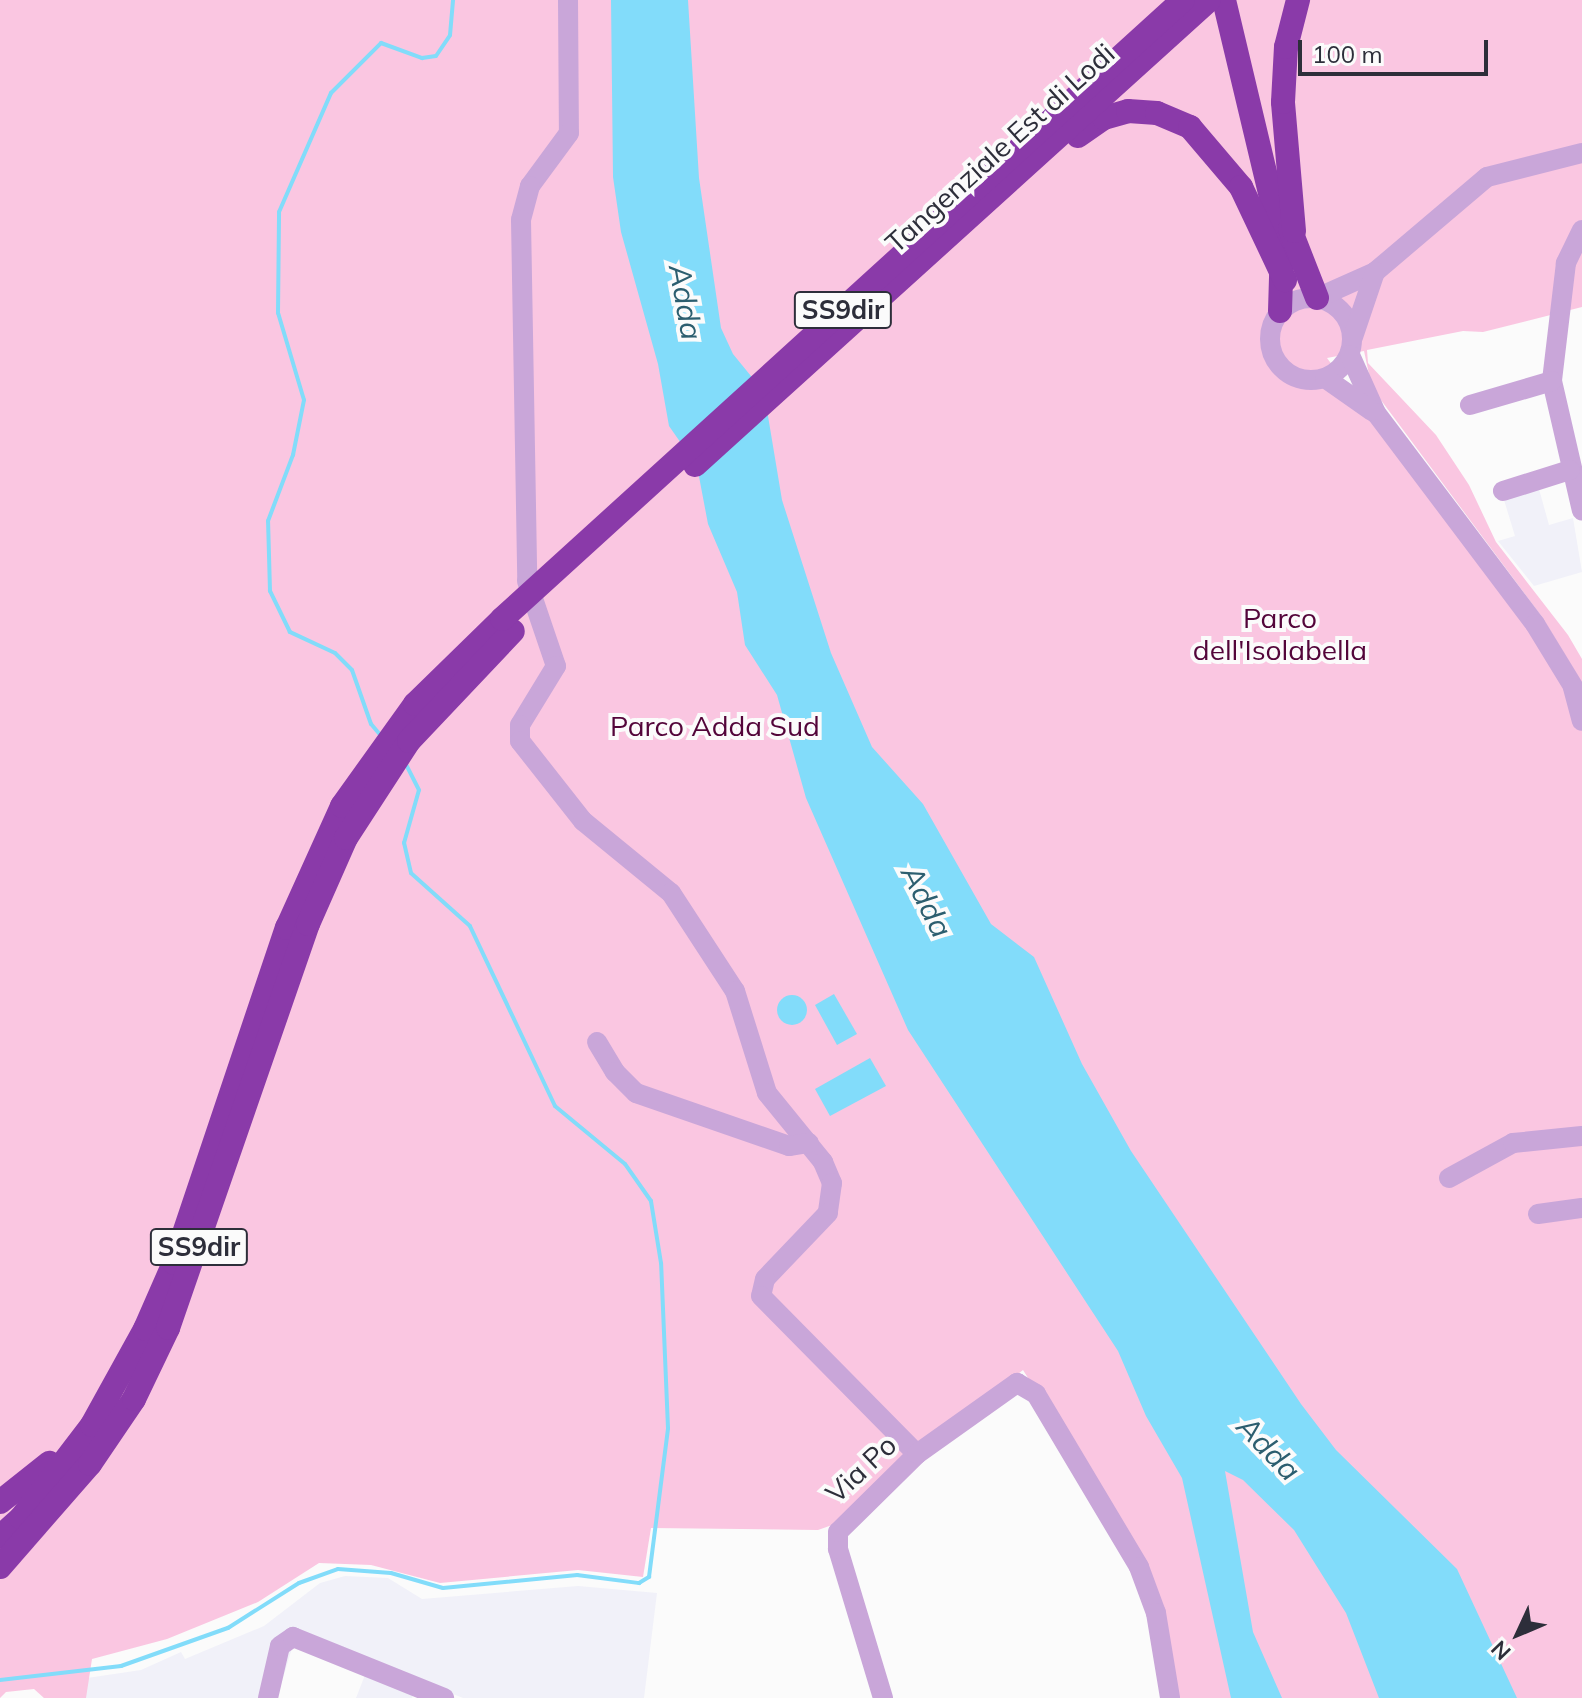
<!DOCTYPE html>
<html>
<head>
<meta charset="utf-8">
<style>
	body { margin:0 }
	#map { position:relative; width:1582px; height:1698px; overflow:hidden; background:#fbfbfb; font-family:Mulish,sans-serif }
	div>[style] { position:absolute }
	.built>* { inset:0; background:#f1f1f9 }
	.green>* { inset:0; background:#fac6e1 }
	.water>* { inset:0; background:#82dcfa }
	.round { border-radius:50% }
	.stream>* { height:4px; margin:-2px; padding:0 2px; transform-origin:2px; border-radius:2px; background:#82dcfa }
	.minor>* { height:20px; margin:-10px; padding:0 10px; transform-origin:10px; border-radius:10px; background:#c9a6d9 }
	.minor>.ring { margin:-10px; padding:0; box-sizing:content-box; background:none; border:20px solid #c9a6d9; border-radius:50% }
	.highway>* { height:24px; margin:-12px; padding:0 12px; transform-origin:12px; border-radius:12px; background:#8a3aa9 }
	.highway-bridge>* { height:24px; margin:-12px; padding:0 12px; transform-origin:12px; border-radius:12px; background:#8a3aa9 }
	span { translate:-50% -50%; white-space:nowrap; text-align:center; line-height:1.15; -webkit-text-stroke:8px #fbfbfb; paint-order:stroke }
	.shield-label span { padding:2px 6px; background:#fbfbfb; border:2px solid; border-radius:6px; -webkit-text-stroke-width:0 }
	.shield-label { font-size:26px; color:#2d2e3a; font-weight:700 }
	.street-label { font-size:28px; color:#2d2e3a }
	.park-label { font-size:28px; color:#53053a }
	.water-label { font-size:30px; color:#2c5e6f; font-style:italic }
	.north { position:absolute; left:1478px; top:1594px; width:80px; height:80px; -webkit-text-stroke:6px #fbfbfb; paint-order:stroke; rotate:226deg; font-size:22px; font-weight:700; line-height:32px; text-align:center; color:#2d2e3a }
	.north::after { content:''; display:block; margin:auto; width:28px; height:36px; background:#2d2e3a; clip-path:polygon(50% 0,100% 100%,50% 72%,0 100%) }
	.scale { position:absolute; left:1298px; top:40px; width:190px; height:36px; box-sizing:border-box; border:4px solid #2d2e3a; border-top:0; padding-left:10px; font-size:24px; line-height:28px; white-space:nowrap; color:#2d2e3a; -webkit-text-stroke:6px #fbfbfb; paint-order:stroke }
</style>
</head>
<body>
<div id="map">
	<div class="built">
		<div style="clip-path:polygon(1539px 489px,1549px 525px,1573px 518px,1582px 572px,1534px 586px,1498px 541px,1515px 536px,1504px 500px)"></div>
		<div style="clip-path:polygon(345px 1576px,388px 1578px,422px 1599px,578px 1586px,657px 1593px,644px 1698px,463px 1698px,420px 1681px,412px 1698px,356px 1698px,365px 1675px,293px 1645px,277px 1698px,71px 1698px,87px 1678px,141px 1670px,181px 1652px,185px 1659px,264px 1626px,320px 1583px)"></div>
	</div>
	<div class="green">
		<div style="clip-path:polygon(0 0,1582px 0,1582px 307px,1483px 332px,1463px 331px,1367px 350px,1368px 363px,1436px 435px,1469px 485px,1496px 542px,1568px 635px,1582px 659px,1582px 683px,1542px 617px,1372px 388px,1364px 351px,1327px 358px,1536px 641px,1582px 720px,1582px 1698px,1173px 1698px,1168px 1658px,1097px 1486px,1023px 1370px,915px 1453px,835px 1524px,818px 1530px,651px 1528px,643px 1577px,578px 1570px,440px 1583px,371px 1565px,319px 1563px,258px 1602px,167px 1639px,92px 1659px,86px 1698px,44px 1698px,34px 1689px,6px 1692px,0 1698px)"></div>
	</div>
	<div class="water">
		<div style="clip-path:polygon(611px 0,688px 0,699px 178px,721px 328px,733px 354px,764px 392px,782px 500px,831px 653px,872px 747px,923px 804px,991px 924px,1034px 957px,1082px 1064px,1131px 1151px,1301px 1404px,1336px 1450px,1457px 1569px,1517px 1698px,1379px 1698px,1346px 1613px,1294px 1530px,1243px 1480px,1225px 1471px,1253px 1632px,1282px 1698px,1231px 1698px,1182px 1478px,1146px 1416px,1118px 1351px,908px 1030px,806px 798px,777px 695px,745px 645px,737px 592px,708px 524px,697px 466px,669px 426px,658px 364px,621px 232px,613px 177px)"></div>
		<div style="clip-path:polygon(834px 994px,857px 1034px,837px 1045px,815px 1005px)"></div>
		<div class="round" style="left:777px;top:995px;width:30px;height:30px"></div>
		<div style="clip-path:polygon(870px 1058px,886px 1086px,830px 1116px,815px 1089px)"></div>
	</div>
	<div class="stream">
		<div style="left:382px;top:737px;width:17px;rotate:-130deg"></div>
		<div style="left:371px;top:724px;width:57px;rotate:-109.4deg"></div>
		<div style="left:352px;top:670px;width:24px;rotate:-135deg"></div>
		<div style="left:335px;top:653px;width:50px;rotate:-155deg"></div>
		<div style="left:290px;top:632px;width:46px;rotate:-116deg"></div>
		<div style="left:270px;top:591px;width:70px;rotate:-91.6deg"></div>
		<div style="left:268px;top:521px;width:71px;rotate:-69.3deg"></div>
		<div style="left:293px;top:455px;width:56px;rotate:-78.7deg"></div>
		<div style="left:304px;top:400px;width:91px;rotate:-106.6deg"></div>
		<div style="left:278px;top:313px;width:101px;rotate:-89.4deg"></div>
		<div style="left:279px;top:212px;width:130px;rotate:-66.4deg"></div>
		<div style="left:331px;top:93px;width:71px;rotate:-45deg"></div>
		<div style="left:381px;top:43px;width:44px;rotate:20.1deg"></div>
		<div style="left:422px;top:58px;width:14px;rotate:-8deg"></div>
		<div style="left:436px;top:56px;width:25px;rotate:-56deg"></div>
		<div style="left:450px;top:35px;width:35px;rotate:-85deg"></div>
		<div style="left:0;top:1680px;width:122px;rotate:-6.6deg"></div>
		<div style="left:121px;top:1666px;width:114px;rotate:-19.6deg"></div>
		<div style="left:228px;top:1628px;width:84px;rotate:-32.4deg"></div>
		<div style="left:299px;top:1583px;width:41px;rotate:-19.7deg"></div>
		<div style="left:338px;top:1569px;width:53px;rotate:4.3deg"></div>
		<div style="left:391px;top:1573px;width:54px;rotate:16.1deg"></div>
		<div style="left:443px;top:1588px;width:135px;rotate:-5.5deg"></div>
		<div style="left:577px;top:1575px;width:63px;rotate:7.4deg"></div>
		<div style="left:639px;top:1583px;width:12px;rotate:-31deg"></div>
		<div style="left:649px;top:1577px;width:150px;rotate:-82.7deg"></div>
		<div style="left:668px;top:1428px;width:165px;rotate:-92.4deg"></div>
		<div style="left:661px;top:1263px;width:63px;rotate:-99.2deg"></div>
		<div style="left:651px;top:1201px;width:45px;rotate:-125.1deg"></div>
		<div style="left:625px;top:1164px;width:91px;rotate:-140.4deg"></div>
		<div style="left:555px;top:1106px;width:199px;rotate:-115.3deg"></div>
		<div style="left:470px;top:926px;width:79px;rotate:-138.1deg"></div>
		<div style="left:411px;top:873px;width:31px;rotate:-103deg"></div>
		<div style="left:404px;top:843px;width:55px;rotate:-74.2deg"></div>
		<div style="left:419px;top:790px;width:29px;rotate:-117deg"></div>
	</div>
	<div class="minor">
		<div style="left:568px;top:0;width:133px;rotate:89.6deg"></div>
		<div style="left:569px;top:133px;width:66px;rotate:126.3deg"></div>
		<div style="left:530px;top:186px;width:35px;rotate:105deg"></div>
		<div style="left:521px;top:220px;width:361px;rotate:89deg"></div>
		<div style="left:527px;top:581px;width:90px;rotate:71.2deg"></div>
		<div style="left:556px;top:666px;width:69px;rotate:121.4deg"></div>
		<div style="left:520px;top:725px;width:16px;rotate:90deg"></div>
		<div style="left:520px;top:741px;width:102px;rotate:51.8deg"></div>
		<div style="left:583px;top:821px;width:114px;rotate:39.3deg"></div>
		<div style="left:671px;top:893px;width:117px;rotate:56.9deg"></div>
		<div style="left:735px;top:991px;width:107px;rotate:72.6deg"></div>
		<div style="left:767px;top:1093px;width:89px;rotate:50.9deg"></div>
		<div style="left:823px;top:1162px;width:23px;rotate:67deg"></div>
		<div style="left:832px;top:1183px;width:30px;rotate:98deg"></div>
		<div style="left:828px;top:1213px;width:91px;rotate:133.7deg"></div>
		<div style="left:765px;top:1279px;width:17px;rotate:103deg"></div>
		<div style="left:761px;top:1296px;width:222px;rotate:45.4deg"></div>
		<div style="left:1582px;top:230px;width:37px;rotate:116deg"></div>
		<div style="left:1566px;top:263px;width:119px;rotate:96.8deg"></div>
		<div style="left:1552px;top:381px;width:133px;rotate:77deg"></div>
		<div class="ring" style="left:1270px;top:298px;width:62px;height:62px"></div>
		<div style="left:1317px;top:298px;width:64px;rotate:-24.1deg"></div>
		<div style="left:1375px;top:272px;width:147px;rotate:-40.3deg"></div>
		<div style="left:1487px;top:177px;width:98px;rotate:-14.2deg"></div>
		<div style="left:1353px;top:337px;width:69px;rotate:-71.3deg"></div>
		<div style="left:1350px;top:355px;width:64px;rotate:65.9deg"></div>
		<div style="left:1376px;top:413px;width:264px;rotate:53deg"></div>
		<div style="left:1535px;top:624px;width:90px;rotate:58.6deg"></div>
		<div style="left:1325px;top:378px;width:57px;rotate:35.1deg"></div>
		<div style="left:1470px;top:405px;width:85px;rotate:-16.3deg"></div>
		<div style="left:1503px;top:491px;width:70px;rotate:-17.4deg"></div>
		<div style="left:1573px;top:688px;width:34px;rotate:75deg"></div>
		<div style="left:597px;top:1042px;width:35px;rotate:59deg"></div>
		<div style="left:615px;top:1072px;width:30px;rotate:45deg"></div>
		<div style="left:636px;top:1093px;width:162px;rotate:19.1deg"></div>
		<div style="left:789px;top:1146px;width:20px;rotate:-9deg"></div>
		<div style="left:1449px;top:1178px;width:73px;rotate:-28.7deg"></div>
		<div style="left:1513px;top:1143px;width:69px;rotate:-5.8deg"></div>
		<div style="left:1538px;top:1214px;width:44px;rotate:-7.8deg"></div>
		<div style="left:268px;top:1698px;width:53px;rotate:-77deg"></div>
		<div style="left:280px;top:1646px;width:16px;rotate:-35deg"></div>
		<div style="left:293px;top:1637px;width:163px;rotate:22deg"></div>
		<div style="left:883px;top:1698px;width:156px;rotate:-106.8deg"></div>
		<div style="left:838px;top:1549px;width:17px;rotate:-90deg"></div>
		<div style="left:838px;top:1532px;width:111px;rotate:-44.6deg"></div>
		<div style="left:917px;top:1454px;width:123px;rotate:-35.4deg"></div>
		<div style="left:1017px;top:1383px;width:22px;rotate:30deg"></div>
		<div style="left:1036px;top:1394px;width:201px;rotate:59.2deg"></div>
		<div style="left:1139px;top:1567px;width:49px;rotate:69.7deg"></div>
		<div style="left:1156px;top:1613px;width:86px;rotate:80.6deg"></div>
	</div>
	<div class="highway">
		<div style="left:1224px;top:0;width:251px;rotate:76.6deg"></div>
		<div style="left:1282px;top:244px;width:67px;rotate:91.7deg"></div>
		<div style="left:1078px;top:136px;width:32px;rotate:-35deg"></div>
		<div style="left:1104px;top:118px;width:25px;rotate:-16deg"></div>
		<div style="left:1128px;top:111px;width:29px;rotate:4deg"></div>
		<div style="left:1157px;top:113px;width:36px;rotate:23deg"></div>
		<div style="left:1190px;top:127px;width:79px;rotate:49.6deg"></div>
		<div style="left:1241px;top:187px;width:103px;rotate:64.7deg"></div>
		<div style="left:1290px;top:229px;width:74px;rotate:68.6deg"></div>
		<div style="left:1294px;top:231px;width:129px;rotate:-94.9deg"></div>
		<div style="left:1283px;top:102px;width:55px;rotate:-86.9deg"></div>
		<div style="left:1286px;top:47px;width:49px;rotate:-75.7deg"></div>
		<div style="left:695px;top:465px;width:693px;rotate:-42.13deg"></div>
		<div style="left:0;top:1502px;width:63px;rotate:-38.5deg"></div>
		<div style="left:0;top:1537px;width:28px;rotate:-42deg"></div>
		<div style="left:21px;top:1518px;width:117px;rotate:-52.6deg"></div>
		<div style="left:92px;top:1425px;width:110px;rotate:-61.1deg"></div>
		<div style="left:145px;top:1329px;width:72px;rotate:-66.3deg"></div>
		<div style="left:174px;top:1263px;width:354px;rotate:-71.4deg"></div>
		<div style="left:287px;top:928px;width:134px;rotate:-65.7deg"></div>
		<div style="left:342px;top:806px;width:125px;rotate:-54.4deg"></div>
		<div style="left:415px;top:704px;width:122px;rotate:-44.3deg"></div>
		<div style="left:0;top:1567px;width:137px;rotate:-48.9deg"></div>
		<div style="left:90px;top:1464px;width:78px;rotate:-55.9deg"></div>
		<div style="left:134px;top:1399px;width:79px;rotate:-64.4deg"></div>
		<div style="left:168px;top:1328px;width:428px;rotate:-70.9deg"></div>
		<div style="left:308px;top:924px;width:94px;rotate:-66.2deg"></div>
		<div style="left:346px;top:838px;width:116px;rotate:-57deg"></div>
		<div style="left:409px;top:741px;width:151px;rotate:-46.6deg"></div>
	</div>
	<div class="highway-bridge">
		<div style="left:502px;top:619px;width:920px;rotate:-42.27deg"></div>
	</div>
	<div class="shield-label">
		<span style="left:843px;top:310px">SS9dir</span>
		<span style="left:199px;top:1247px">SS9dir</span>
	</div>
	<div class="street-label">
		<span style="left:1000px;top:148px;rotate:-42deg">Tangenziale Est di Lodi</span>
		<span style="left:861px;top:1469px;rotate:-43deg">Via Po</span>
	</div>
	<div class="park-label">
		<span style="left:1280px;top:634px">Parco<br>dell'Isolabella</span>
		<span style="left:715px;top:726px">Parco Adda Sud</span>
	</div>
	<div class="water-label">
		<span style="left:686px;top:302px;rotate:80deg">Adda</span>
		<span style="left:927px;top:901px;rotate:63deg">Adda</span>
		<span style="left:1269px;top:1448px;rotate:46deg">Adda</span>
	</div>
	<div class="north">N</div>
	<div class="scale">100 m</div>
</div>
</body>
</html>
